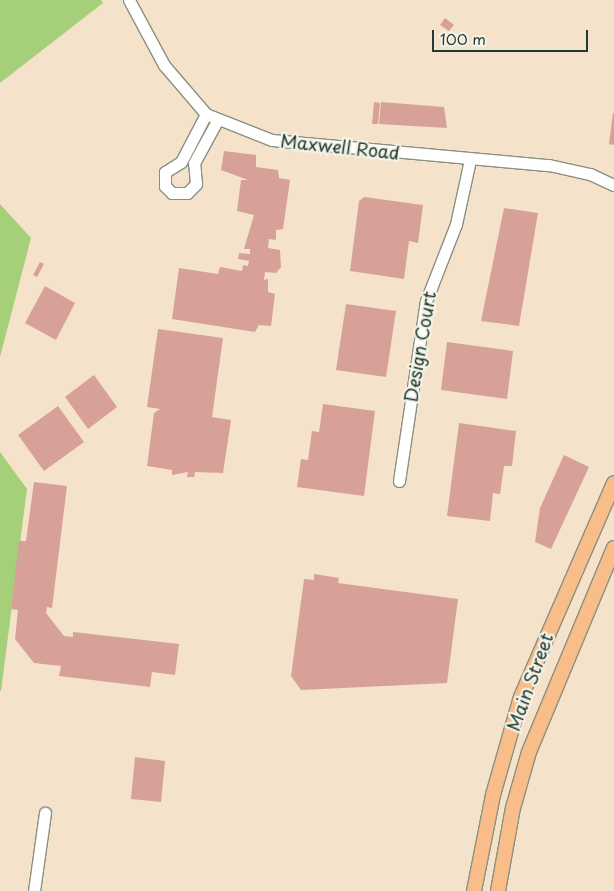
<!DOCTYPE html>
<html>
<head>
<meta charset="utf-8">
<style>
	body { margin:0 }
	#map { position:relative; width:614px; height:891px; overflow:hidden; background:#f4e3ca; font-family:"Playpen Sans",sans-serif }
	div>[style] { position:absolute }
	.green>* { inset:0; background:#a6cf7a }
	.building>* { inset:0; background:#d7a19a }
	.roads { filter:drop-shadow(1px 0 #8a907f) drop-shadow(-1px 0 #8a907f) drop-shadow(0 1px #8a907f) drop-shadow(0 -1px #8a907f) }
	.minor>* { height:11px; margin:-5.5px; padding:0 5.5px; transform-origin:5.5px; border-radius:5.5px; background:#fff }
	.major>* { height:14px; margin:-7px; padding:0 7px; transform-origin:7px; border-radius:7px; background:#f8bd89 }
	span { translate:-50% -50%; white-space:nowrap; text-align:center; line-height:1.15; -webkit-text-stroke:4.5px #f7f3e8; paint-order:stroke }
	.street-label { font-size:18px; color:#1f3d34 }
	.scale { position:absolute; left:432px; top:30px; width:156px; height:22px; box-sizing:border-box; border:2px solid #1f3d34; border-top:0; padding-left:6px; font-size:15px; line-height:18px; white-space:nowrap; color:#1f3d34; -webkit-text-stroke:4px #f7f3e8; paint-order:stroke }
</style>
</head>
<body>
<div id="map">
	<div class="green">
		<div style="clip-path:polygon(0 0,101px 0,103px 3px,0 83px)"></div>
		<div style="clip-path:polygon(0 204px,31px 238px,0 357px)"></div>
		<div style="clip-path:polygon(0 452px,27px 489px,1px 691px,0 691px)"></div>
	</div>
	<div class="building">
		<div style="clip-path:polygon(445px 18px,454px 25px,449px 31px,440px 25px)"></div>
		<div style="clip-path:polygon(374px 102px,380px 103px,378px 124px,372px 124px)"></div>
		<div style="clip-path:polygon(381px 102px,444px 107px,447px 128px,379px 124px)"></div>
		<div style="clip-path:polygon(613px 113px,614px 113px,614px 145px,609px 144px)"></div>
		<div style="clip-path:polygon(224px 151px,256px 155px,256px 167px,278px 170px,279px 178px,290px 180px,283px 229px,276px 230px,276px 240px,269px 239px,268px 248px,280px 250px,281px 267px,276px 273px,265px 272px,264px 280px,268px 279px,268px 292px,275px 294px,271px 326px,259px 325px,255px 332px,172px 319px,179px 268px,218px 274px,220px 267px,242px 271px,243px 265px,248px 266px,249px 261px,238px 259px,239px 253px,250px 254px,250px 249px,244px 249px,254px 215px,237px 211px,241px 180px,248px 180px,221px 170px)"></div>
		<div style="clip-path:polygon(364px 197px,423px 205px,418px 243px,409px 241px,404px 279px,350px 271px,359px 201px)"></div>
		<div style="clip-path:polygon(504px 208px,538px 213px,519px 326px,481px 321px)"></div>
		<div style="clip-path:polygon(40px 262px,44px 264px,37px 277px,33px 275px)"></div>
		<div style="clip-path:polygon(45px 286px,75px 303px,56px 340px,25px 323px)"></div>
		<div style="clip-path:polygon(346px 304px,396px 311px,386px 377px,336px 370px)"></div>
		<div style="clip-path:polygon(158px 329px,223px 338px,212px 417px,231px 420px,223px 473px,195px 472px,194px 477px,187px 477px,188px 472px,172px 475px,172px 470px,147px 466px,154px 413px,160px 409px,147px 407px)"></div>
		<div style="clip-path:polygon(447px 342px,513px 351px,507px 399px,441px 390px)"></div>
		<div style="clip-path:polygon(94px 375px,117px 407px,88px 429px,65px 397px)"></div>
		<div style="clip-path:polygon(323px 404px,375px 411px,364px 496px,297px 487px,301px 459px,308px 460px,312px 431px,319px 432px)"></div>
		<div style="clip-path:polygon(58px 406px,84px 442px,44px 471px,18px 435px)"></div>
		<div style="clip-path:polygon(459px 423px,516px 431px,512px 466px,504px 466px,500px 494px,493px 493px,490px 521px,447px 516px)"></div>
		<div style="clip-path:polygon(564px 455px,589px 467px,551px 549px,535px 542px,540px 508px)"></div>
		<div style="clip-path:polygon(34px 482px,67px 486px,52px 608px,47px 607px,46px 613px,64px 636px,73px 637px,73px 632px,179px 644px,175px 675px,152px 672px,150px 687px,59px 676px,61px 666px,34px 663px,15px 639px,18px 610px,11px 609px,19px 541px,26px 541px)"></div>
		<div style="clip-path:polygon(314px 574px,339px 578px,338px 583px,458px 599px,447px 683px,301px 690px,291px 676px,304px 579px,314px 580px)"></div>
		<div style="clip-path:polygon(135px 757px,165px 761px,161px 802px,131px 799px)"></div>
	</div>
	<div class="roads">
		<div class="minor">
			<div style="left:129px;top:0;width:74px;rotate:61.7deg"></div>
			<div style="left:164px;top:65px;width:65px;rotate:49.4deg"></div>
			<div style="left:206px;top:114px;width:71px;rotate:21.5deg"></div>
			<div style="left:272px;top:140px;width:278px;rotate:5.2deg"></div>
			<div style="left:549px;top:165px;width:42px;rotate:12.4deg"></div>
			<div style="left:590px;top:174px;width:26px;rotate:25deg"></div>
			<div style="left:206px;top:114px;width:54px;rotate:117.5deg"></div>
			<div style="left:181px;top:162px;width:19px;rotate:148deg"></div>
			<div style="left:165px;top:172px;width:14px;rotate:90deg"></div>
			<div style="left:165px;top:186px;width:10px;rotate:45deg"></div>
			<div style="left:172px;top:193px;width:15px"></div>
			<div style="left:187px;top:193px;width:13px;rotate:-45deg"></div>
			<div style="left:196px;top:184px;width:21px;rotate:-95deg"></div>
			<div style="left:194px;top:163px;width:50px;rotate:-61.4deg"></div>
			<div style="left:399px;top:481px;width:182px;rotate:-81.5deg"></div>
			<div style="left:426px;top:301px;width:83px;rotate:-68.7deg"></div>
			<div style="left:456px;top:224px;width:66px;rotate:-77.7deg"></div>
			<div style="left:34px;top:891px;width:79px;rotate:-82deg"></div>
		</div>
		<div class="major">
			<div style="left:474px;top:891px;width:98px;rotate:-78.8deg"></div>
			<div style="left:493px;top:795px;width:102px;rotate:-74.1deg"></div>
			<div style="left:521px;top:697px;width:233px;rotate:-66.5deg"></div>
			<div style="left:498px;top:891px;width:84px;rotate:-79.8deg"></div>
			<div style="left:513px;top:808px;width:58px;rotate:-74.1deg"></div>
			<div style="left:529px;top:752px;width:221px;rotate:-67.4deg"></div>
		</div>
	</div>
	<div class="street-label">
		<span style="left:340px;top:147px;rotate:6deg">Maxwell Road</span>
		<span style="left:420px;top:347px;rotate:-80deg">Design Court</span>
		<span style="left:530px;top:682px;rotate:-70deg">Main Street</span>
	</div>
	<div class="scale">100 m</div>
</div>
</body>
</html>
